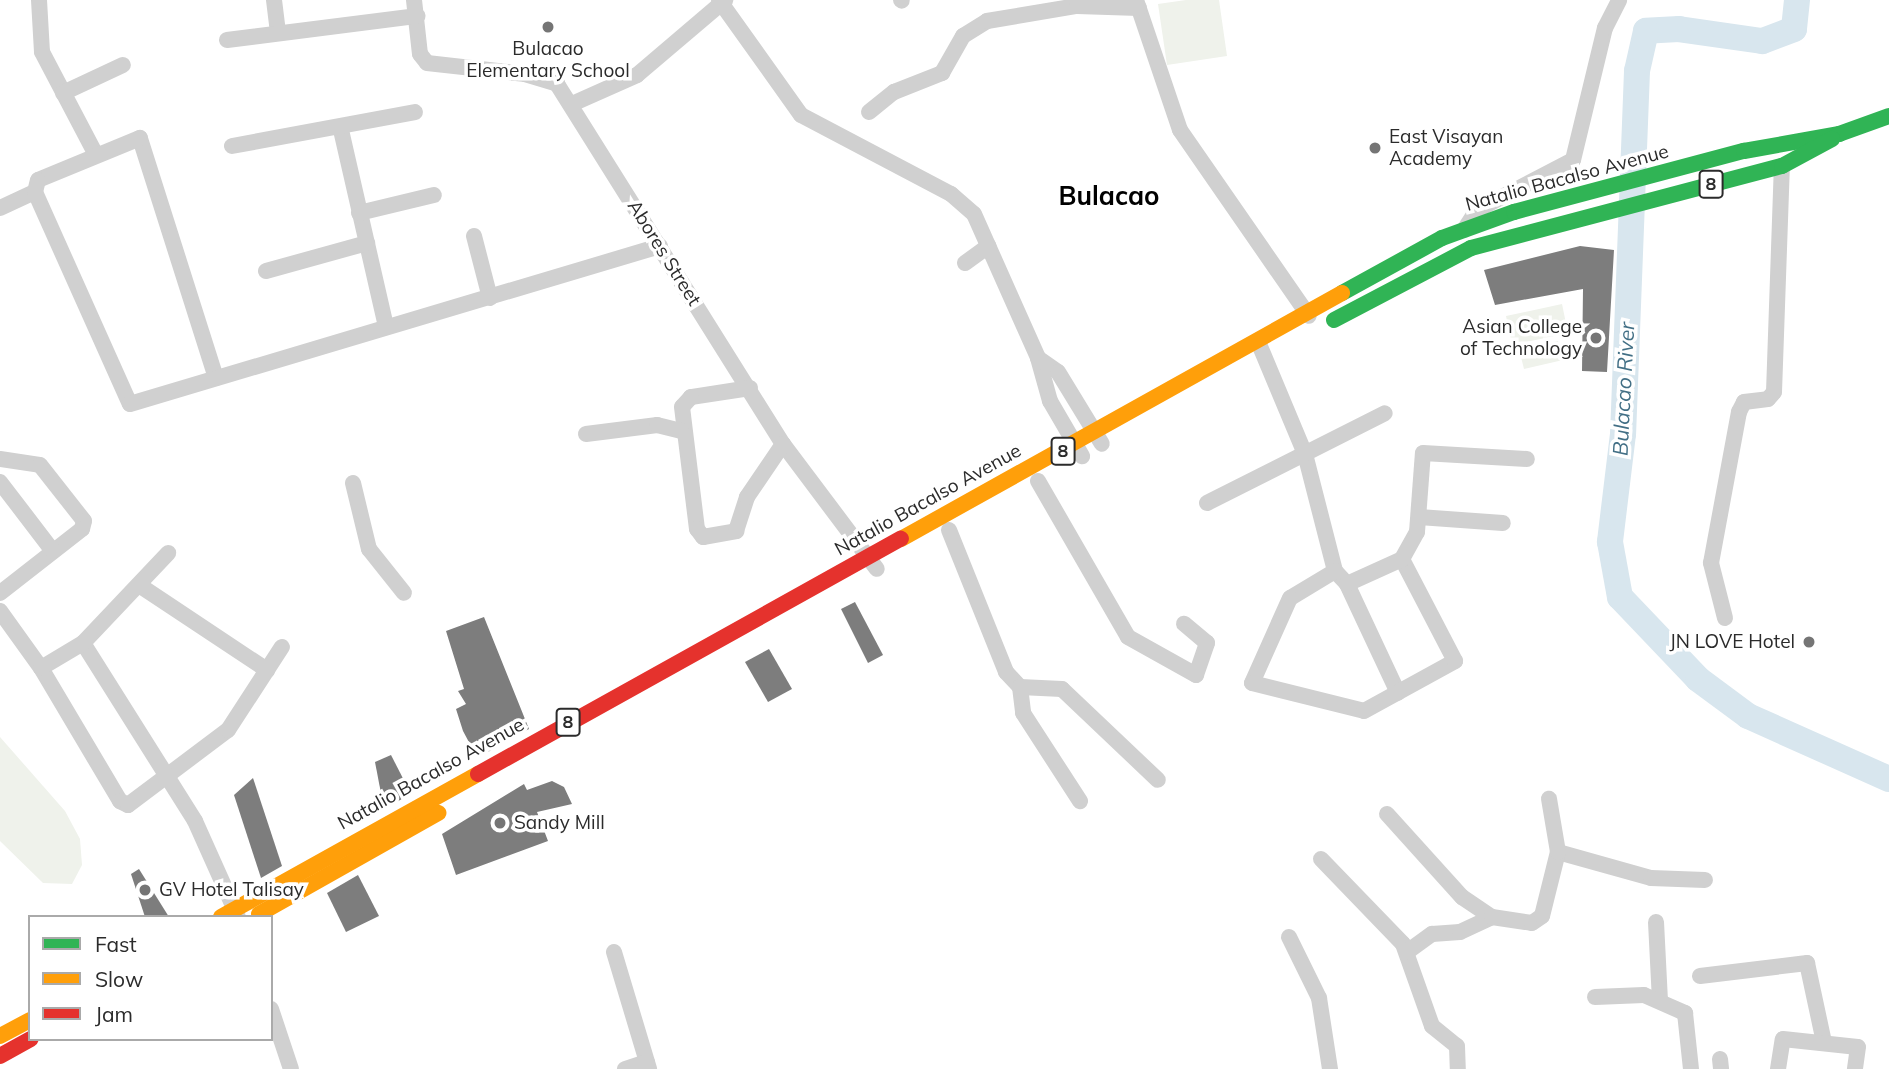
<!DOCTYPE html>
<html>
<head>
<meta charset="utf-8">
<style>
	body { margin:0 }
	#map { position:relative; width:1889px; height:1069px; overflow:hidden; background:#fff; font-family:Mulish,sans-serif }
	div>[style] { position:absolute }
	.green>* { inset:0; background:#eff2eb }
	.river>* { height:26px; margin:-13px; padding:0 13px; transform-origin:13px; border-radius:13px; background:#d8e6ee }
	.building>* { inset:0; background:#7d7d7d }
	.street>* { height:16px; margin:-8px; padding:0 8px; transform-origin:8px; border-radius:8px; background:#d0d0d0 }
	.fast>* { height:16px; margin:-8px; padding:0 8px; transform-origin:8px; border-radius:8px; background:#30b455 }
	.slow>* { height:16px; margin:-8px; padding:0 8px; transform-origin:8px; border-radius:8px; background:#ff9f0a }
	.jam>* { height:16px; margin:-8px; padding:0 8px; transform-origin:8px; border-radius:8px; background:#e5322d }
	.dots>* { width:19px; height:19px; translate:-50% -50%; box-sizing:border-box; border:4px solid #fff; border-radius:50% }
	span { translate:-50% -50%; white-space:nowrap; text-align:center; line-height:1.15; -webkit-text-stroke:7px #fff; paint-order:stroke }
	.shield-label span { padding:2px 5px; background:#fff; border:2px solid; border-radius:5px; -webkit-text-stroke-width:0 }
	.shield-label { font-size:18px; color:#2b2b2b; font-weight:700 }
	.poi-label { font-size:19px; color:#2b2b2b }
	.left { translate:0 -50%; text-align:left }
	.right { translate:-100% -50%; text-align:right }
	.street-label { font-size:19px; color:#2b2b2b }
	.water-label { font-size:21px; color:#426f85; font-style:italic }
	.district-label { font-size:26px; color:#000; font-weight:700 }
	.legend { position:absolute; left:28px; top:915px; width:245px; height:126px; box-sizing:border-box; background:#fff; border:2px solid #aaa; margin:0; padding:9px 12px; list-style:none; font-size:21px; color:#2b2b2b }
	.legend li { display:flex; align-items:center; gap:14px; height:35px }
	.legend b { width:35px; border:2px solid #aaa }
</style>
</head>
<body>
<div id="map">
	<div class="green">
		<div style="clip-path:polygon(1186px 0,1219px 0,1227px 56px,1167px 65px,1158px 4px)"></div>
		<div style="clip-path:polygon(1562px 304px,1568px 333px,1512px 345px,1506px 316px)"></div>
		<div style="clip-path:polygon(1558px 341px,1563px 360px,1524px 369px,1519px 349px)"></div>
		<div style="clip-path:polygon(0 737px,65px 811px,80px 839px,82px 865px,72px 884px,43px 883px,0 841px)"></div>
	</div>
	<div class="river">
		<div style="left:1797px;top:0;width:29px;rotate:96deg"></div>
		<div style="left:1794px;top:29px;width:34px;rotate:159deg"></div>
		<div style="left:1762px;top:41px;width:84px;rotate:-171.8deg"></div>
		<div style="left:1679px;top:29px;width:33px;rotate:177deg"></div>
		<div style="left:1646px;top:31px;width:41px;rotate:102.7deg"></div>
		<div style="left:1637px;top:71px;width:363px;rotate:92.2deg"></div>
		<div style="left:1623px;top:434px;width:109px;rotate:96.9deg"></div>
		<div style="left:1610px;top:542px;width:56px;rotate:79.7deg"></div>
		<div style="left:1620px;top:597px;width:113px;rotate:46.4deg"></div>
		<div style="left:1698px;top:679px;width:62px;rotate:36.5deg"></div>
		<div style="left:1748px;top:716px;width:154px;rotate:24.1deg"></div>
	</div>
	<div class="building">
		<div style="clip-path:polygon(1580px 246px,1614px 250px,1607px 372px,1582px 371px,1583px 289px,1495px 305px,1484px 270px)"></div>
		<div style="clip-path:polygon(855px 602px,883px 655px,868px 663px,841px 609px)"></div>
		<div style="clip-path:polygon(484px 617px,529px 729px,488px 752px,481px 739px,471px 746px,463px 731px,456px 709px,466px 704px,458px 691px,464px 689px,446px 631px)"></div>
		<div style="clip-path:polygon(769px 649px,792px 689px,768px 702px,745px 662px)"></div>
		<div style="clip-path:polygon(391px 755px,411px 794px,384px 809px,375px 762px)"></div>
		<div style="clip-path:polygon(253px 778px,282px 866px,261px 878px,234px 795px)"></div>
		<div style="clip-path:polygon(552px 781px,564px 787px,572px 804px,537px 812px,548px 841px,456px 875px,442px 834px,524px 784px,527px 790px)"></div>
		<div style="clip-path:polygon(139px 869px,169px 917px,145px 917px,131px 874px)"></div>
		<div style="clip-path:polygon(358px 875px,379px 916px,346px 932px,327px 893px)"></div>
	</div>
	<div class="street">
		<div style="left:39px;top:0;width:52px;rotate:86.7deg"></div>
		<div style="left:42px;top:52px;width:116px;rotate:62.3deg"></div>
		<div style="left:274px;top:0;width:32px;rotate:83deg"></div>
		<div style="left:414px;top:0;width:54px;rotate:83.7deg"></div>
		<div style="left:420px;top:54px;width:11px;rotate:52deg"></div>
		<div style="left:427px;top:63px;width:99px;rotate:6.4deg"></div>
		<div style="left:525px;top:74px;width:34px;rotate:17deg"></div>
		<div style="left:557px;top:84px;width:425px;rotate:57.9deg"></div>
		<div style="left:783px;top:444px;width:156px;rotate:53.1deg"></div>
		<div style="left:719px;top:0;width:141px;rotate:54.5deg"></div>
		<div style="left:801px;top:115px;width:170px;rotate:27.8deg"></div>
		<div style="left:951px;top:194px;width:30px;rotate:41deg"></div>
		<div style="left:974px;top:214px;width:158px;rotate:66deg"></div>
		<div style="left:1038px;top:358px;width:45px;rotate:74.4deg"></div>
		<div style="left:1050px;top:401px;width:64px;rotate:59.8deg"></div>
		<div style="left:901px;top:0;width:1px;rotate:45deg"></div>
		<div style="left:1136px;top:0;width:137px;rotate:71.3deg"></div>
		<div style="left:1180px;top:130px;width:226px;rotate:55.3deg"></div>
		<div style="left:227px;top:40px;width:192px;rotate:-7.2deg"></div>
		<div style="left:63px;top:93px;width:66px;rotate:-25deg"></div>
		<div style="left:572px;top:104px;width:71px;rotate:-24deg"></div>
		<div style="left:637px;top:75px;width:116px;rotate:-40.4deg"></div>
		<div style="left:869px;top:112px;width:32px;rotate:-39deg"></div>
		<div style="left:894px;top:92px;width:52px;rotate:-21.6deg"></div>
		<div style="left:942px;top:73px;width:43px;rotate:-60.4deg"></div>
		<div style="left:963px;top:36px;width:28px;rotate:-32deg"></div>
		<div style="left:987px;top:21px;width:91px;rotate:-9.5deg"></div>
		<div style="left:1077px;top:6px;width:62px;rotate:1.8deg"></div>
		<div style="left:341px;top:130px;width:202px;rotate:77.1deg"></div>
		<div style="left:232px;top:146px;width:186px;rotate:-10.5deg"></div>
		<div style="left:0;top:208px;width:38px;rotate:-25deg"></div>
		<div style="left:359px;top:213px;width:77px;rotate:-13.5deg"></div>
		<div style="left:1464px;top:230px;width:24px;rotate:-57deg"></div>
		<div style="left:1477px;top:210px;width:108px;rotate:-27.5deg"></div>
		<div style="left:1573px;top:160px;width:136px;rotate:-76.4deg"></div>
		<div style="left:1605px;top:28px;width:31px;rotate:-63deg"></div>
		<div style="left:474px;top:236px;width:64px;rotate:75.5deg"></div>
		<div style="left:965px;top:263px;width:29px;rotate:-36deg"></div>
		<div style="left:266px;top:271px;width:105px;rotate:-15.5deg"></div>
		<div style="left:1259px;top:344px;width:119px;rotate:67.3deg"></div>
		<div style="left:1305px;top:454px;width:121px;rotate:75.6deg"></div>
		<div style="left:1335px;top:571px;width:18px;rotate:47deg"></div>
		<div style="left:1347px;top:584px;width:120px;rotate:64.9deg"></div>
		<div style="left:1038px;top:358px;width:24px;rotate:35deg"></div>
		<div style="left:1058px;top:372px;width:84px;rotate:58.6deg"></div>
		<div style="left:216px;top:378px;width:252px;rotate:-107.6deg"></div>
		<div style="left:140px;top:138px;width:110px;rotate:157.6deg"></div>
		<div style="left:38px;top:180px;width:12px;rotate:104deg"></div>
		<div style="left:35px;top:192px;width:232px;rotate:65.9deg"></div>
		<div style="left:130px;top:404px;width:553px;rotate:-16.6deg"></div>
		<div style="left:750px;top:388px;width:60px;rotate:171.3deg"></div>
		<div style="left:691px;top:397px;width:13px;rotate:132deg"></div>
		<div style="left:682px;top:407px;width:123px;rotate:83deg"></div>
		<div style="left:697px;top:529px;width:10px;rotate:53deg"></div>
		<div style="left:703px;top:537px;width:34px;rotate:-10deg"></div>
		<div style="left:736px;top:531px;width:36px;rotate:-72deg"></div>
		<div style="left:747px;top:497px;width:64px;rotate:-55.8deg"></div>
		<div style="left:586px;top:434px;width:72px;rotate:-7.2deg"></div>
		<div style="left:657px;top:425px;width:25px;rotate:14deg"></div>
		<div style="left:0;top:459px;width:40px;rotate:8.5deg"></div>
		<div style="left:40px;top:465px;width:71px;rotate:51.8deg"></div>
		<div style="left:84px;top:521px;width:8px;rotate:104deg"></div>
		<div style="left:82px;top:529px;width:104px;rotate:142deg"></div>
		<div style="left:1038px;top:481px;width:180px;rotate:60deg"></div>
		<div style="left:1128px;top:637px;width:78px;rotate:29.2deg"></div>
		<div style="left:1196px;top:675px;width:34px;rotate:-71deg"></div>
		<div style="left:1207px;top:643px;width:30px;rotate:-140deg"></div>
		<div style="left:0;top:482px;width:86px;rotate:52.6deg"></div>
		<div style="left:353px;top:483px;width:68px;rotate:76.4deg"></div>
		<div style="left:369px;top:549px;width:56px;rotate:51.5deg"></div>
		<div style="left:1207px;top:503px;width:199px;rotate:-26.8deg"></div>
		<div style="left:1419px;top:517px;width:84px;rotate:4.1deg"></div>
		<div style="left:949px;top:530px;width:153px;rotate:68.1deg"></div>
		<div style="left:1006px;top:672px;width:21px;rotate:47deg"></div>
		<div style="left:1020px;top:687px;width:42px;rotate:2.7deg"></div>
		<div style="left:1062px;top:689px;width:132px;rotate:43.5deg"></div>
		<div style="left:1335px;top:571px;width:52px;rotate:149deg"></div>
		<div style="left:1290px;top:598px;width:93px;rotate:114.1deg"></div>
		<div style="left:1252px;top:683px;width:115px;rotate:14deg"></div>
		<div style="left:1364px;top:711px;width:104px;rotate:-28.8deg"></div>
		<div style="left:1455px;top:661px;width:115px;rotate:-117.5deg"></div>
		<div style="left:1347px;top:584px;width:60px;rotate:-24.4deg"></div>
		<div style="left:1402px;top:559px;width:31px;rotate:-61deg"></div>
		<div style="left:1417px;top:532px;width:79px;rotate:-85.7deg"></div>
		<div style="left:1423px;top:453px;width:104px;rotate:3.3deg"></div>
		<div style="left:139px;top:585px;width:154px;rotate:33.6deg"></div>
		<div style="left:0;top:611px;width:70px;rotate:54.3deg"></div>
		<div style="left:41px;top:668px;width:155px;rotate:59.3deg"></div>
		<div style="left:120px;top:801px;width:9px;rotate:27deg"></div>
		<div style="left:128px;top:805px;width:125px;rotate:-36.9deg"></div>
		<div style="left:228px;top:730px;width:99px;rotate:-57deg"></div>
		<div style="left:1725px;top:618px;width:57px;rotate:-104.3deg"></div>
		<div style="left:1711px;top:563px;width:154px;rotate:-79.5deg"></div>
		<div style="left:1739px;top:412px;width:11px;rotate:-63deg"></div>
		<div style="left:1744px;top:402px;width:24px;rotate:-7deg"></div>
		<div style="left:1768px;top:399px;width:9px;rotate:-49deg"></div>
		<div style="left:1774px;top:392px;width:226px;rotate:-88deg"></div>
		<div style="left:83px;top:643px;width:210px;rotate:57.8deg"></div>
		<div style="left:195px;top:821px;width:105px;rotate:65.9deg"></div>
		<div style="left:41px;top:668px;width:49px;rotate:-30.8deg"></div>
		<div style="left:83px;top:643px;width:124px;rotate:-46.6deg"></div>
		<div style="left:1020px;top:687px;width:26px;rotate:83deg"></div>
		<div style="left:1023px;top:713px;width:105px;rotate:57.1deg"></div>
		<div style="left:1387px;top:814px;width:112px;rotate:47.9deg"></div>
		<div style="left:1462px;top:897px;width:36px;rotate:34deg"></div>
		<div style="left:1558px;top:852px;width:97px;rotate:15.6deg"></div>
		<div style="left:1651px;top:878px;width:54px;rotate:2.1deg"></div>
		<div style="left:1321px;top:859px;width:118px;rotate:46deg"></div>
		<div style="left:1403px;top:944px;width:87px;rotate:70.5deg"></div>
		<div style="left:1432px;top:1026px;width:32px;rotate:39deg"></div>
		<div style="left:1457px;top:1046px;width:23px;rotate:88deg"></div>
		<div style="left:1656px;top:922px;width:78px;rotate:87.1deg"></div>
		<div style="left:1289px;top:937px;width:68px;rotate:63.8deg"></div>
		<div style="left:1319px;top:998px;width:72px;rotate:81.2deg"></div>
		<div style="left:614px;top:952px;width:122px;rotate:73.3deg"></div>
		<div style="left:1407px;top:952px;width:31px;rotate:-36deg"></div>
		<div style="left:1432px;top:934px;width:28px;rotate:-4deg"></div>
		<div style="left:1460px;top:932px;width:35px;rotate:-25deg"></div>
		<div style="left:1492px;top:917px;width:40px;rotate:8.5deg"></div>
		<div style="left:1532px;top:923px;width:12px;rotate:-35deg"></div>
		<div style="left:1542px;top:916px;width:66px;rotate:-76deg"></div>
		<div style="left:1558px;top:852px;width:54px;rotate:-99.6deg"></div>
		<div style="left:1700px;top:976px;width:108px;rotate:-6.9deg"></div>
		<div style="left:1807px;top:963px;width:81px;rotate:77.9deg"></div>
		<div style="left:1595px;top:997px;width:49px;rotate:-2.3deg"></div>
		<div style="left:1644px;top:995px;width:45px;rotate:23.7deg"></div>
		<div style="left:1685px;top:1013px;width:56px;rotate:83.9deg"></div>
		<div style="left:271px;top:1009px;width:63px;rotate:71.6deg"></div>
		<div style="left:1720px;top:1059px;width:10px;rotate:84deg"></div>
		<div style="left:625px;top:1069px;width:23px;rotate:-18deg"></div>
		<div style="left:1778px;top:1069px;width:30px;rotate:-81deg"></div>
		<div style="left:1783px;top:1039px;width:75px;rotate:6.1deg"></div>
		<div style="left:1858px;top:1047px;width:22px;rotate:98deg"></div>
	</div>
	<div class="fast">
		<div style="left:1342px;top:293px;width:114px;rotate:-28.8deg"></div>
		<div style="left:1442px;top:238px;width:77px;rotate:-19.9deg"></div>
		<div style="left:1514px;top:212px;width:238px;rotate:-14.9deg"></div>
		<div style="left:1744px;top:151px;width:97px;rotate:-10.1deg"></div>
		<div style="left:1839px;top:134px;width:53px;rotate:-19.8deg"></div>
		<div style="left:1334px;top:320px;width:155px;rotate:-27.7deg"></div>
		<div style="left:1471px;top:248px;width:322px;rotate:-14.8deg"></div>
		<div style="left:1782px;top:166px;width:57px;rotate:-28.4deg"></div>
	</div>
	<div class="slow">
		<div style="left:901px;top:539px;width:505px;rotate:-29.15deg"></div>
		<div style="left:259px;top:914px;width:206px;rotate:-29.4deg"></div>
		<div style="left:221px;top:917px;width:294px;rotate:-29.1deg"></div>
		<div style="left:0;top:1036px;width:34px;rotate:-28deg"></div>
	</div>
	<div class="jam">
		<div style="left:478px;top:774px;width:484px;rotate:-29.1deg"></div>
		<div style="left:0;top:1056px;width:35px;rotate:-29deg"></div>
	</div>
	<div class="dots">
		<div style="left:548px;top:27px;background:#757575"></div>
		<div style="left:1375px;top:148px;background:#757575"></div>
		<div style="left:1596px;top:338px;background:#757575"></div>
		<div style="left:1809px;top:642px;background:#757575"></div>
		<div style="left:500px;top:823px;background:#757575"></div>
		<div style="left:145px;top:890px;background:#757575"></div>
	</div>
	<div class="shield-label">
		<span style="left:1711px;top:184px">8</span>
		<span style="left:1063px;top:451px">8</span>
		<span style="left:568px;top:722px">8</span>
	</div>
	<div class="poi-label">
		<span style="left:548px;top:60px">Bulacao<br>Elementary School</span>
		<span class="left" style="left:1389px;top:148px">East Visayan<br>Academy</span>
		<span class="right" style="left:1582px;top:338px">Asian College<br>of Technology</span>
		<span class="right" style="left:1795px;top:642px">JN LOVE Hotel</span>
		<span class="left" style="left:514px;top:823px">Sandy Mill</span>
		<span class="left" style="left:159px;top:890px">GV Hotel Talisay</span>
	</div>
	<div class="street-label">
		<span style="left:1567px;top:178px;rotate:-15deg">Natalio Bacalso Avenue</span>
		<span style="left:664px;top:253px;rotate:58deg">Abores Street</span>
		<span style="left:928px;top:500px;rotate:-29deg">Natalio Bacalso Avenue</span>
		<span style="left:431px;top:774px;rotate:-29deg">Natalio Bacalso Avenue</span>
	</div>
	<div class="water-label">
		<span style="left:1623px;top:389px;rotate:-87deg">Bulacao River</span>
	</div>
	<div class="district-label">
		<span style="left:1109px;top:196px">Bulacao</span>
	</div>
	<ul class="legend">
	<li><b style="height:9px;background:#30b455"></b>Fast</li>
	<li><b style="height:9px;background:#ff9f0a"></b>Slow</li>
	<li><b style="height:9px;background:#e5322d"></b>Jam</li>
	</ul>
</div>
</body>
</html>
